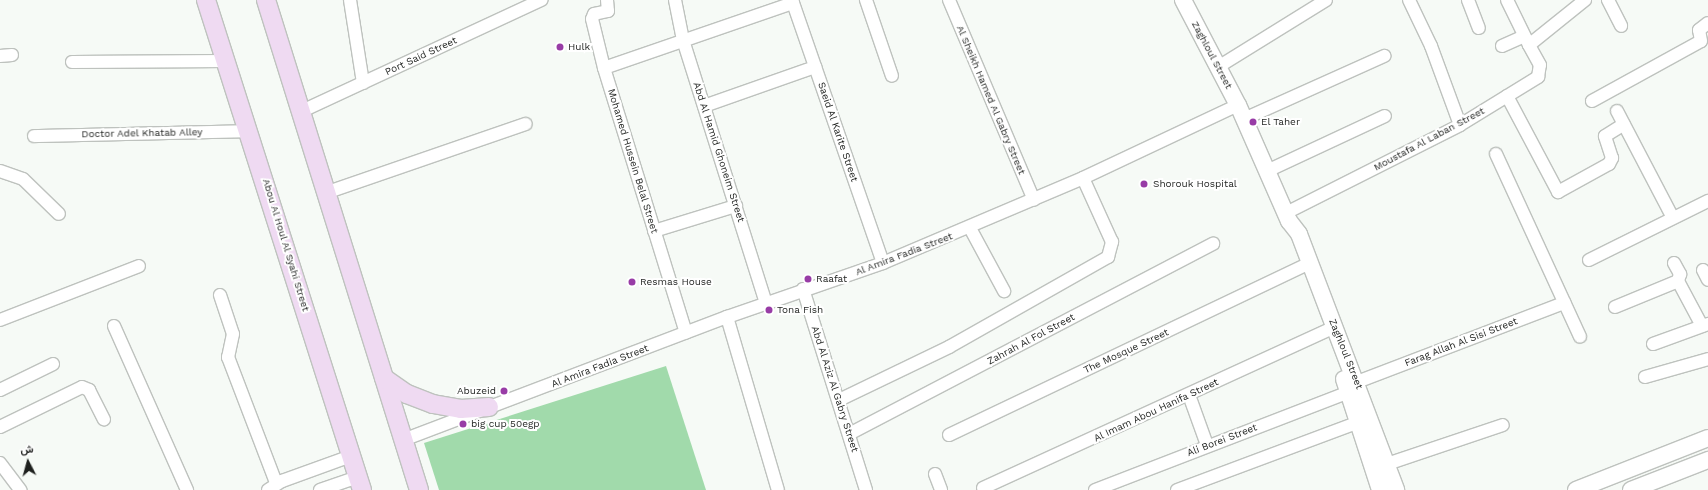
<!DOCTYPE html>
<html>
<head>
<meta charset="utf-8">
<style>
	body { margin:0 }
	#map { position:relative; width:1708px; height:490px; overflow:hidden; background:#f6faf6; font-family:"Work Sans",Vazirmatn,sans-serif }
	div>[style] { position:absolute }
	.green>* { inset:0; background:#a1daab }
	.roads { filter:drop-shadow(1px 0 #bec2be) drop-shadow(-1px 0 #bec2be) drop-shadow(0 1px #bec2be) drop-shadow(0 -1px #bec2be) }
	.minor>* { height:12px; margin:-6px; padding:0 6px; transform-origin:6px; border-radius:6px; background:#fff }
	.tertiary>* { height:16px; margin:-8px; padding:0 8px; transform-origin:8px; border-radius:8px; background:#fff }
	.secondary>* { height:18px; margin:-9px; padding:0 9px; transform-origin:9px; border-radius:9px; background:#efdaf2 }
	.dots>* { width:11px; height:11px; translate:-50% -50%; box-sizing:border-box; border:2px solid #fff; border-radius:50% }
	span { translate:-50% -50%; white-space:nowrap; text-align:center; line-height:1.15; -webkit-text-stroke:4px #fff; paint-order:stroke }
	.poi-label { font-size:10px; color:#1e201e }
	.left { translate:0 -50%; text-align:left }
	.right { translate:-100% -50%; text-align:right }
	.street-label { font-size:10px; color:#1e201e }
	.north { position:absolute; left:8px; top:442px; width:40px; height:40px; -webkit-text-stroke:3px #fff; paint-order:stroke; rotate:354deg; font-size:11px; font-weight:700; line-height:16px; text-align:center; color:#1e201e }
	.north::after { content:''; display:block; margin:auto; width:14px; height:18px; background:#1e201e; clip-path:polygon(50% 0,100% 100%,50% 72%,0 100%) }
</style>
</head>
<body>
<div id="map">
	<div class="green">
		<div style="clip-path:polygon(666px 366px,706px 490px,439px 490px,424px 443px)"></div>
	</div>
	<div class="roads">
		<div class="minor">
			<div style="left:350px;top:0;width:84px;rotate:81.1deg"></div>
			<div style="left:607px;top:0;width:11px;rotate:85deg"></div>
			<div style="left:608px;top:11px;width:14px;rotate:168deg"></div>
			<div style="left:594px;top:14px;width:5px;rotate:112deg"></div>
			<div style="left:592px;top:19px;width:50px;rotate:76.2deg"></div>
			<div style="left:604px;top:68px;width:277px;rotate:72.8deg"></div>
			<div style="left:675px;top:0;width:41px;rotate:78.7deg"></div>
			<div style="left:683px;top:40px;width:276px;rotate:72.5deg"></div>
			<div style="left:792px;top:0;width:278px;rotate:70.9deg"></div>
			<div style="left:866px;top:0;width:80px;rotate:71.1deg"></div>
			<div style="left:949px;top:0;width:217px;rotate:67deg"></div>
			<div style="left:1409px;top:0;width:51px;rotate:64.4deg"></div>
			<div style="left:1431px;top:46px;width:84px;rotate:69.8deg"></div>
			<div style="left:1468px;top:0;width:30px;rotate:69deg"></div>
			<div style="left:1507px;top:0;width:50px;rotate:63.9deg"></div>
			<div style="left:1608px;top:0;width:29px;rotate:63deg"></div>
			<div style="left:1502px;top:46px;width:24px;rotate:-24deg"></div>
			<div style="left:0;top:56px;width:12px;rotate:-5deg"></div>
			<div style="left:72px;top:62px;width:154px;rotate:-0.4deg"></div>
			<div style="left:1218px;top:67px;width:127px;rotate:-31.8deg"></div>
			<div style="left:604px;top:68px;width:200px;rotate:-19deg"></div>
			<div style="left:1507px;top:96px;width:109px;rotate:62deg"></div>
			<div style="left:1558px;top:192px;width:58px;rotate:-28.8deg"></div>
			<div style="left:1609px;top:164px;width:7px;rotate:-63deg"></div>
			<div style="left:1612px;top:158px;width:23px;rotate:-108deg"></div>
			<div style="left:1605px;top:136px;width:22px;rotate:-32deg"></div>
			<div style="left:1592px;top:101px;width:124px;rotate:-28.8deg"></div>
			<div style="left:1701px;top:41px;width:11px;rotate:-100deg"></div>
			<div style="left:1699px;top:30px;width:11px;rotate:-38deg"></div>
			<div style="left:704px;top:106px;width:118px;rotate:-19.4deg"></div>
			<div style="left:302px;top:111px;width:264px;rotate:-24.9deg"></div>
			<div style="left:1617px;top:111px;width:119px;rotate:62.4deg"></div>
			<div style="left:1244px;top:119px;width:154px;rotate:-24.2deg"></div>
			<div style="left:34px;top:136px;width:215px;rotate:-1.3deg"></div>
			<div style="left:1496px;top:154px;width:201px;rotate:65.3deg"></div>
			<div style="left:0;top:171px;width:24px;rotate:19deg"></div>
			<div style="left:23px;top:179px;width:50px;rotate:44.2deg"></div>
			<div style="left:1267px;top:171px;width:130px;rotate:-25deg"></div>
			<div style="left:328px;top:192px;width:209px;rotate:-19deg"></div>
			<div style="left:1286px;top:213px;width:195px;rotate:-26.8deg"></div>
			<div style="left:1460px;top:125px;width:92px;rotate:-31.6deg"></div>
			<div style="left:1538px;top:77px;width:12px;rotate:-81deg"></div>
			<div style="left:1540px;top:65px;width:23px;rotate:-119deg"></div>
			<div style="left:1529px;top:45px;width:72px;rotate:-38.8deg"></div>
			<div style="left:970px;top:228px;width:72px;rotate:61.6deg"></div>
			<div style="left:654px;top:231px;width:86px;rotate:-17deg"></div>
			<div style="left:1589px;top:260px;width:133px;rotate:-26.4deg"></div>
			<div style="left:1674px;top:263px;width:13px;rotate:61deg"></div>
			<div style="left:1680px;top:274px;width:7px;rotate:106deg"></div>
			<div style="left:1703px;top:270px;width:11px;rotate:63deg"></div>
			<div style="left:803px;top:289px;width:211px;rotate:72.6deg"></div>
			<div style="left:220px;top:295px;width:41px;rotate:71.6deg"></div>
			<div style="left:233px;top:334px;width:24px;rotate:102deg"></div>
			<div style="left:228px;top:357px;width:135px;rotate:69.1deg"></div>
			<div style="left:1615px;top:307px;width:68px;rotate:-22.4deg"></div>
			<div style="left:1678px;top:281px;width:51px;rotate:61.9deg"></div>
			<div style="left:727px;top:317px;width:180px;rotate:73.6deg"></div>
			<div style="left:0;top:320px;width:149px;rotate:-21.2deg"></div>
			<div style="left:114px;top:326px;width:180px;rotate:66deg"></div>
			<div style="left:1653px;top:344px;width:59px;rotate:-20deg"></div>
			<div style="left:1645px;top:377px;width:66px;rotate:-15.9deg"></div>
			<div style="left:1357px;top:382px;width:222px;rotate:-20.9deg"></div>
			<div style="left:0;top:390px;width:59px;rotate:-26.1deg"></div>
			<div style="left:1189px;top:395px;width:53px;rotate:70.2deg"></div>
			<div style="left:839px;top:400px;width:122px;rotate:-25.7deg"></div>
			<div style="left:949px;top:347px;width:183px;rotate:-29.5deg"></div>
			<div style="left:1108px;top:257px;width:16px;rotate:-75deg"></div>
			<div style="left:1112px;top:242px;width:70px;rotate:-114.4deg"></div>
			<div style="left:0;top:427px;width:91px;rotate:-26deg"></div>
			<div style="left:82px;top:387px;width:8px;rotate:23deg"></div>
			<div style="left:89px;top:390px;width:33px;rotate:63deg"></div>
			<div style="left:849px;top:434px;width:411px;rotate:-27.6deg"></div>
			<div style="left:949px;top:435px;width:393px;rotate:-25.5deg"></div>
			<div style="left:403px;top:440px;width:347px;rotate:-20.8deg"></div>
			<div style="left:727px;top:317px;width:165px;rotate:-19.1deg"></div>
			<div style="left:883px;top:263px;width:217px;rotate:-23deg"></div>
			<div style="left:1083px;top:178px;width:171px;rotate:-25.2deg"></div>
			<div style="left:0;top:463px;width:34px;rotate:53deg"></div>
			<div style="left:1387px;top:464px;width:122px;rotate:-18.6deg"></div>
			<div style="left:935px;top:474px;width:17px;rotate:69deg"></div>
			<div style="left:983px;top:488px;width:379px;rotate:-24.6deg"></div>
			<div style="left:268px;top:490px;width:17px;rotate:-33deg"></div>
			<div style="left:282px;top:481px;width:73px;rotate:-19.9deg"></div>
			<div style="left:320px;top:490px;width:40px;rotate:-18.9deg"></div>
			<div style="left:1095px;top:490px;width:272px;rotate:-21.1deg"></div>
			<div style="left:1177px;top:490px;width:194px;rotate:-20.5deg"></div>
		</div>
		<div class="tertiary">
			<div style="left:1183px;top:0;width:119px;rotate:62.4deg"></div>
			<div style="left:1238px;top:105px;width:127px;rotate:66.3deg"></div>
			<div style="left:1289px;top:221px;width:16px;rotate:52deg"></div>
			<div style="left:1299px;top:234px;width:274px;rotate:69.2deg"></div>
			<div style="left:1344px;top:379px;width:117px;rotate:72deg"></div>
			<div style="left:1576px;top:490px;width:142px;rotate:-21.5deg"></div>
			<div style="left:1631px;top:490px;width:83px;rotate:-21.3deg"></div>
		</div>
		<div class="secondary">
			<div style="left:206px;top:0;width:514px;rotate:72.34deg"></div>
			<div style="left:266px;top:0;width:513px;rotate:72.66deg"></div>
			<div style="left:384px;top:378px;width:28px;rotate:35deg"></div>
			<div style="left:407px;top:394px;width:28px;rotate:21deg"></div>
			<div style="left:433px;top:404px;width:28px;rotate:10deg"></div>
			<div style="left:461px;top:409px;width:28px;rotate:-4deg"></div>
		</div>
	</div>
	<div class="dots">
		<div style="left:560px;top:47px;background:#983ca6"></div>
		<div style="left:1253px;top:122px;background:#983ca6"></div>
		<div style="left:1144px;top:184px;background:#983ca6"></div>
		<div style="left:808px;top:279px;background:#983ca6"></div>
		<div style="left:632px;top:282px;background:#983ca6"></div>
		<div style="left:769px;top:310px;background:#983ca6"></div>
		<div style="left:504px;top:391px;background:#983ca6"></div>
		<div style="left:463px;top:424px;background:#983ca6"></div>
	</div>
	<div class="poi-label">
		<span class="left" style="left:568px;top:47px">Hulk</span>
		<span class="left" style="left:1261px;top:122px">El Taher</span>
		<span class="left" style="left:1153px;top:184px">Shorouk Hospital</span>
		<span class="left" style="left:816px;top:279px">Raafat</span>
		<span class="left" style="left:640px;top:282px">Resmas House</span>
		<span class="left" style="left:777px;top:310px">Tona Fish</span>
		<span class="right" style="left:496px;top:391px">Abuzeid</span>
		<span class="left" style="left:471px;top:424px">big cup 50egp</span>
	</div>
	<div class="street-label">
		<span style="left:1212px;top:55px;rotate:62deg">Zaghloul Street</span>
		<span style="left:421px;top:56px;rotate:-25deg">Port Said Street</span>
		<span style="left:991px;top:100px;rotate:67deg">Al Sheikh Hamed Al Gabry Street</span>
		<span style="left:838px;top:132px;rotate:71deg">Saeid Al Karite Street</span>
		<span style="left:142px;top:133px;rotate:-1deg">Doctor Adel Khatab Alley</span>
		<span style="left:1429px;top:139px;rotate:-28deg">Moustafa Al Laban Street</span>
		<span style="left:719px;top:152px;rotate:72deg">Abd Al Hamid Ghoneim Street</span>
		<span style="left:633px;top:161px;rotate:73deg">Mohamed Hussein Belal Street</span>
		<span style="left:286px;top:245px;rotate:73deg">Abou Al Houl Al Syahi Street</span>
		<span style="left:904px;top:254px;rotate:-21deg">Al Amira Fadia Street</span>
		<span style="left:1031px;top:339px;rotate:-28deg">Zahrah Al Fol Street</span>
		<span style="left:1461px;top:342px;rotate:-21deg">Farag Allah Al Sisi Street</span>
		<span style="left:1126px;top:351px;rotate:-25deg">The Mosque Street</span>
		<span style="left:1346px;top:354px;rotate:68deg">Zaghloul Street</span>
		<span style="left:600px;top:366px;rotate:-21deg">Al Amira Fadia Street</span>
		<span style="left:835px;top:389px;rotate:72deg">Abd Al Aziz Al Gabry Street</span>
		<span style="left:1156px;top:410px;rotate:-25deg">Al Imam Abou Hanifa Street</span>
		<span style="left:1222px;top:440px;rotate:-21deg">Ali Borei Street</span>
	</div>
	<div class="north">ش</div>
</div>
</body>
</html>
